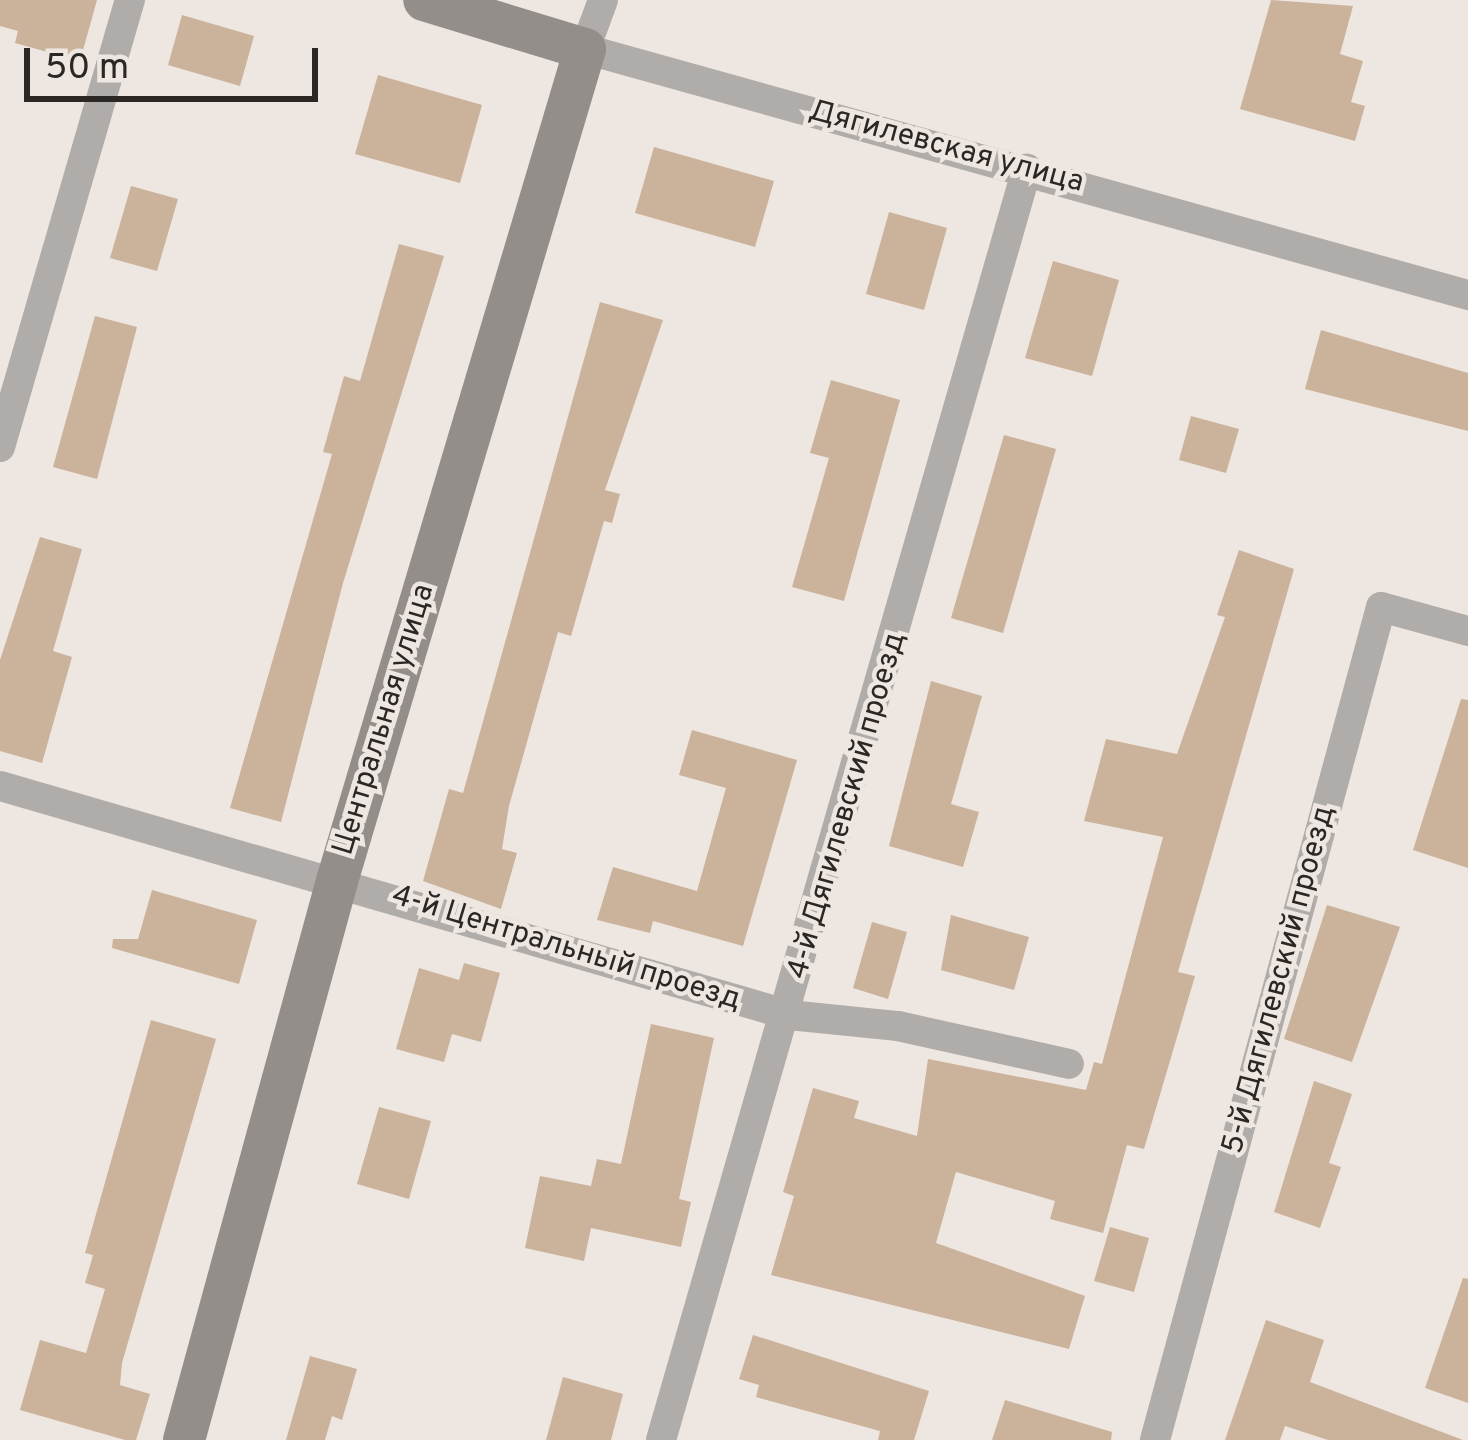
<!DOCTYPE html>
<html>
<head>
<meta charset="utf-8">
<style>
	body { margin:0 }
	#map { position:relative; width:1468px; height:1440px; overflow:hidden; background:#eee6e0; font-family:Overpass,sans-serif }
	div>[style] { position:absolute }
	.building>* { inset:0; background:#cbb29b }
	.street>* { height:30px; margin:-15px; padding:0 15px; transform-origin:15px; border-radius:15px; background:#afaca9 }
	.secondary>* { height:42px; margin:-21px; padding:0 21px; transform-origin:21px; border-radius:21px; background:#948e8b }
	span { translate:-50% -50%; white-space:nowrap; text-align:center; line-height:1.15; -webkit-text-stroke:9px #eee6e0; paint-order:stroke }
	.street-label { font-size:30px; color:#2a2725 }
	.scale { position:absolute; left:24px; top:48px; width:294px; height:54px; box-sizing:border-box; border:6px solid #2a2725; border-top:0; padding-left:15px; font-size:36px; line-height:42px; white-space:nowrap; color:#2a2725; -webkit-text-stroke:9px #eee6e0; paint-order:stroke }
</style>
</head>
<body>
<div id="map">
	<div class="building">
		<div style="clip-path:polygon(0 0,97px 0,80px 61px,15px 43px,18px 31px,0 26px)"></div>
		<div style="clip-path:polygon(1271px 0,1353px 6px,1340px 54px,1363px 61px,1351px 102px,1365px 106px,1355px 141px,1240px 109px)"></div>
		<div style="clip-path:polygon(182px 15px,254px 36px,240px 86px,168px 65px)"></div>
		<div style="clip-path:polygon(378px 75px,482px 105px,460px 183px,355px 154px)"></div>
		<div style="clip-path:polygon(654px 147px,774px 181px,755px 247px,635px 213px)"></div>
		<div style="clip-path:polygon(131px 186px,178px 199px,157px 271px,110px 258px)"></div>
		<div style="clip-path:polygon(889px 212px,947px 228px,924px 310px,866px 294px)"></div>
		<div style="clip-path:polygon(399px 244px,444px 256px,343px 583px,281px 822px,230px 808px,332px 454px,323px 452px,344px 376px,360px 381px)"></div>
		<div style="clip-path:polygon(1053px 261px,1119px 280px,1092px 376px,1025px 358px)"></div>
		<div style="clip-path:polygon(600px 302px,663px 320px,605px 490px,620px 494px,612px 523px,604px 521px,571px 636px,558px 632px,509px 806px,502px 849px,517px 853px,501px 909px,423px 881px,449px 789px,463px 793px)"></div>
		<div style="clip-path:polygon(95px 316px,137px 327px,97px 479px,53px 467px)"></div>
		<div style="clip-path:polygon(1321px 330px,1468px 373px,1468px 431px,1305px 389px)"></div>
		<div style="clip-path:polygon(831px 380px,900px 400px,844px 601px,792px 587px,829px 458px,810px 453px)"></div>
		<div style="clip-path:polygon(1191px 416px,1239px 429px,1226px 473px,1179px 460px)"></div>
		<div style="clip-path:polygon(1004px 435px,1056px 449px,1003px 633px,951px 618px)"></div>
		<div style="clip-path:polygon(40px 537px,82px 549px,53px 651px,72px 657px,42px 763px,0 751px,0 660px)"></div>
		<div style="clip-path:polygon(1239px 550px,1294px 569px,1178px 972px,1195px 976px,1144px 1149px,1127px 1145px,1103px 1233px,1050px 1219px,1055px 1201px,956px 1172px,936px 1243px,1085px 1296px,1069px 1349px,771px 1275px,794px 1196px,783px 1192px,813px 1088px,859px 1101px,854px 1118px,917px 1136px,928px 1059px,1086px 1090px,1094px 1062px,1102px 1064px,1163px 837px,1084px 821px,1106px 739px,1177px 754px,1225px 617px,1217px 615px)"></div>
		<div style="clip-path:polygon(931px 681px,982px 696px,951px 804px,979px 812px,963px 867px,889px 846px)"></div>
		<div style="clip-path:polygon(1461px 699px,1468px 700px,1468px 868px,1413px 850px)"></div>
		<div style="clip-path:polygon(692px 730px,797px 760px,743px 946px,653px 921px,650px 933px,597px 920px,613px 867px,697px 891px,726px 788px,679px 775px)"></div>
		<div style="clip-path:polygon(152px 890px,257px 920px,239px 984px,112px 948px,113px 939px,138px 939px)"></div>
		<div style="clip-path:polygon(1327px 905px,1400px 927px,1352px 1062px,1284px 1039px)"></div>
		<div style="clip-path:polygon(951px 915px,1029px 937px,1014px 990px,941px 970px)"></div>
		<div style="clip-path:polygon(872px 922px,907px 932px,888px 999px,853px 988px)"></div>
		<div style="clip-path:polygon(464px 963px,500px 973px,481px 1042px,452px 1034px,444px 1062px,396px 1049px,419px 968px,459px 980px)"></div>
		<div style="clip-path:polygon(151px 1020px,216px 1039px,122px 1363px,120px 1385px,150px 1394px,136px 1440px,125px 1440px,20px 1410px,40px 1340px,86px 1353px,105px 1289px,85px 1283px,93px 1255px,85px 1253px)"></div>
		<div style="clip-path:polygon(651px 1024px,714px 1038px,679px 1199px,691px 1202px,681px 1247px,591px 1228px,584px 1261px,525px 1248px,540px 1176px,591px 1186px,597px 1159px,621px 1164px)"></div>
		<div style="clip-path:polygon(1314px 1081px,1352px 1094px,1329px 1163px,1341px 1167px,1320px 1228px,1274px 1212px)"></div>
		<div style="clip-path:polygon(379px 1107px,431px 1121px,409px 1199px,357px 1184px)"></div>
		<div style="clip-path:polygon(1110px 1227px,1149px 1238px,1134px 1292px,1094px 1281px)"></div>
		<div style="clip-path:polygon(1463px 1278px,1468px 1279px,1468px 1403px,1425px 1388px)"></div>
		<div style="clip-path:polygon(1266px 1320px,1324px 1340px,1310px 1382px,1463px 1440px,1328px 1440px,1285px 1426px,1280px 1440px,1225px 1440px)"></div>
		<div style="clip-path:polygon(753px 1335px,929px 1391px,914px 1440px,878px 1440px,880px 1431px,756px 1397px,759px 1385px,739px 1379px)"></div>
		<div style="clip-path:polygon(310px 1356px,357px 1369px,342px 1420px,332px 1416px,325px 1440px,286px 1440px)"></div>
		<div style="clip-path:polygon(563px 1377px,623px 1394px,611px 1440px,546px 1440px)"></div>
		<div style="clip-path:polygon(1005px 1400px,1112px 1432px,1111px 1440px,992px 1440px)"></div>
	</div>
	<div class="street">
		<div style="left:603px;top:0;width:52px;rotate:110.2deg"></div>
		<div style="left:585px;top:49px;width:917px;rotate:15.57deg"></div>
		<div style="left:0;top:447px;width:466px;rotate:-73.8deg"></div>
		<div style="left:0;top:786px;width:822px;rotate:16.18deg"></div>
		<div style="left:789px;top:1015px;width:110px;rotate:5.8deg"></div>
		<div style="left:898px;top:1026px;width:175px;rotate:12.5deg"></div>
		<div style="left:661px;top:1440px;width:1323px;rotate:-73.94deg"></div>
		<div style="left:1155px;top:1440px;width:863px;rotate:-74.82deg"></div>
		<div style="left:1381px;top:607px;width:90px;rotate:15.4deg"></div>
	</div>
	<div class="secondary">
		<div style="left:184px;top:1440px;width:580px;rotate:-74.69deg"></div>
		<div style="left:337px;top:881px;width:868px;rotate:-73.4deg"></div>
		<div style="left:585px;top:49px;width:168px;rotate:-163.1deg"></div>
	</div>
	<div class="street-label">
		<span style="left:946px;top:148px;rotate:15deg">Дягилевская улица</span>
		<span style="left:385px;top:720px;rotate:-73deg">Центральная улица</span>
		<span style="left:848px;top:806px;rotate:-74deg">4-й Дягилевский проезд</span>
		<span style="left:566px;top:949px;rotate:17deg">4-й Центральный проезд</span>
		<span style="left:1280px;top:980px;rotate:-75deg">5-й Дягилевский проезд</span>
	</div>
	<div class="scale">50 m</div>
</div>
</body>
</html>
